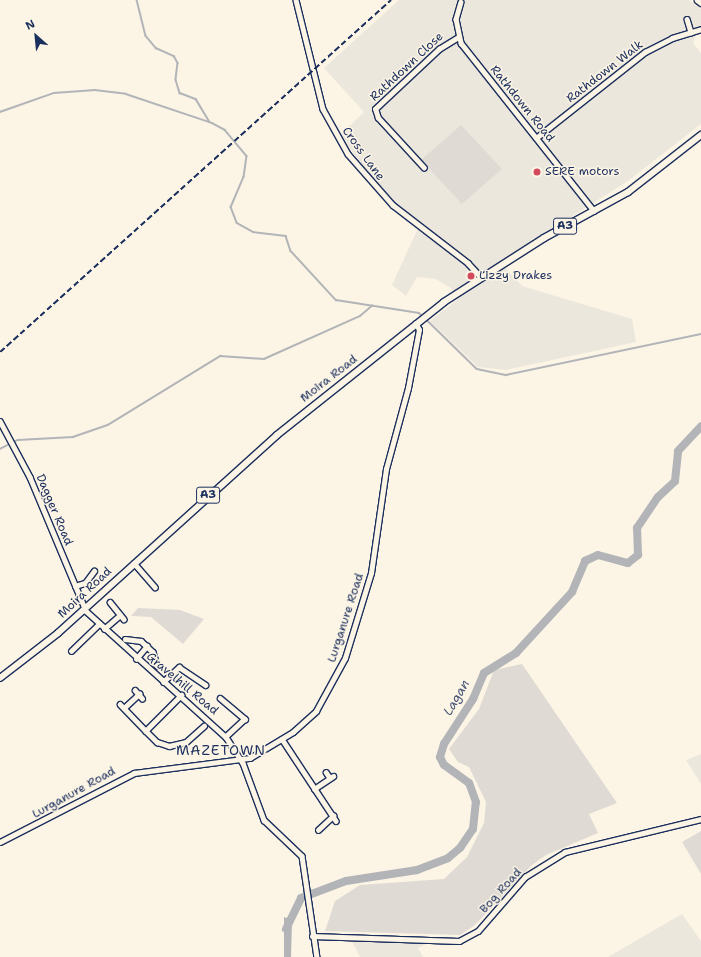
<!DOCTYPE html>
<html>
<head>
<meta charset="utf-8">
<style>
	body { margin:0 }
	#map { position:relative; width:701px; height:957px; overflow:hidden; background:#fcf5e5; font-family:"Shantell Sans",sans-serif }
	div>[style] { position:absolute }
	.built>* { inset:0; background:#ece7dc }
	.green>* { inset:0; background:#dfdbd4 }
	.water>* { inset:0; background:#b2b4b8 }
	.stream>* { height:1.5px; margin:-0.75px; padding:0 0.75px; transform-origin:0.75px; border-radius:0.75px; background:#b2b4b8 }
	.river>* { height:8px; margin:-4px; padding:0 4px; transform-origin:4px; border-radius:4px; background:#b2b4b8 }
	.roads { filter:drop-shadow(1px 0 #1b2f5e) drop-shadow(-1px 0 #1b2f5e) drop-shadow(0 1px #1b2f5e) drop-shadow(0 -1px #1b2f5e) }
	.minor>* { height:4.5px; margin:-2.25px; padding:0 2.25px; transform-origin:2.25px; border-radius:2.25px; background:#fcf5e5 }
	.highway>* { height:6px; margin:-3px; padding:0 3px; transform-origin:3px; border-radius:3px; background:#fcf5e5 }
	.rail>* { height:1.5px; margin-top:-0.75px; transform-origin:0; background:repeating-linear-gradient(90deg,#1b2f5e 0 6px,transparent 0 9px) }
	.dots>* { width:11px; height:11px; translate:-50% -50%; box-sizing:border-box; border:2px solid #fcf5e5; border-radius:50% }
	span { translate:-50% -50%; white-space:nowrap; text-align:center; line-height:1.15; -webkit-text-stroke:3px #fcf5e5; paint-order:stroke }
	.shield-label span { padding:1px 3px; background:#fcf5e5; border:1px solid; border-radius:3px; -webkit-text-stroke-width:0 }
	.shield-label { font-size:11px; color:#1b2f5e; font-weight:700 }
	.street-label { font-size:12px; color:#1b2f5e }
	.poi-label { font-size:12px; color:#1b2f5e }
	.left { translate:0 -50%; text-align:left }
	.water-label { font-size:13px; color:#485779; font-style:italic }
	.quarter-label { font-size:14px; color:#1b2f5e; letter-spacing:1px }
	.north { position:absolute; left:16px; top:16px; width:40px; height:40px; -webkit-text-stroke:3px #fcf5e5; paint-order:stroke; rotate:333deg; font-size:11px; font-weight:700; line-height:16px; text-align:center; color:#1b2f5e }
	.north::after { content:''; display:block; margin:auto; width:14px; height:18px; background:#1b2f5e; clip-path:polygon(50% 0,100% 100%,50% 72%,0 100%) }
</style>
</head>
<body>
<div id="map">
	<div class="built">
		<div style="clip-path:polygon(399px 0,689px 0,701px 9px,701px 32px,696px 34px,693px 43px,701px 53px,701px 124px,628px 181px,500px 262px,522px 286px,632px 319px,636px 342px,506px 370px,478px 367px,430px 321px,458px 299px,451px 288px,436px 279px,417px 277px,406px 296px,392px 285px,420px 224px,380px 189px,340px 135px,364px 112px,324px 68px)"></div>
		<div style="clip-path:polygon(701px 754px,701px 784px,686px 760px)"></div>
		<div style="clip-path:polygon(682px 914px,701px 941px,701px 957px,608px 957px)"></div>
		<div style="clip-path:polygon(351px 939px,426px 944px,418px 948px,423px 957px,360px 957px)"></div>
	</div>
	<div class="green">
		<div style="clip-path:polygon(461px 125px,502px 169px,462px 204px,421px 160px)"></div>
		<div style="clip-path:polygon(138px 608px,180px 610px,204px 619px,183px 644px,151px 617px,131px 616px)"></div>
		<div style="clip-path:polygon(522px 664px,617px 803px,589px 814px,598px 833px,546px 855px,532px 865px,475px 925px,460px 935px,325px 931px,335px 901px,360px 885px,444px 879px,467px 857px,484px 823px,486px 802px,469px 767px,458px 762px,449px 749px,479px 709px,494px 670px)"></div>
		<div style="clip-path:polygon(701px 831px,701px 874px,682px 842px)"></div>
	</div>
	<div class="water">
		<div style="clip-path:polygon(284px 917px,292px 920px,291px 957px,284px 957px)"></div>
	</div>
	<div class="stream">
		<div style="left:137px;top:0;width:37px;rotate:76deg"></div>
		<div style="left:146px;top:36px;width:16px;rotate:50deg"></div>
		<div style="left:156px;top:48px;width:20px;rotate:24deg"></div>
		<div style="left:174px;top:56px;width:8px;rotate:60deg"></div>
		<div style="left:178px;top:63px;width:17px;rotate:97deg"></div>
		<div style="left:176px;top:80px;width:14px;rotate:73deg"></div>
		<div style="left:180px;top:93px;width:17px;rotate:21deg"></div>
		<div style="left:196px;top:99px;width:27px;rotate:59deg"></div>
		<div style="left:0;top:112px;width:57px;rotate:-19.4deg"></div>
		<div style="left:54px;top:93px;width:41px;rotate:-4.2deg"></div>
		<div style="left:95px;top:90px;width:31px;rotate:7deg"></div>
		<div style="left:126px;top:94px;width:91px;rotate:18.6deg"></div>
		<div style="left:212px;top:123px;width:15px;rotate:28deg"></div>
		<div style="left:225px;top:130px;width:34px;rotate:50deg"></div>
		<div style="left:247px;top:156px;width:21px;rotate:98deg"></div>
		<div style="left:244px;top:177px;width:33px;rotate:113deg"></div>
		<div style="left:231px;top:207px;width:17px;rotate:69deg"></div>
		<div style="left:237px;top:223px;width:18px;rotate:29deg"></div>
		<div style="left:253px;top:232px;width:33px;rotate:7deg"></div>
		<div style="left:286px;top:236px;width:16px;rotate:72deg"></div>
		<div style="left:291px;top:251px;width:67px;rotate:47.4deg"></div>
		<div style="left:336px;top:300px;width:84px;rotate:8.9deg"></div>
		<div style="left:419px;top:313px;width:6px;rotate:39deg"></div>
		<div style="left:426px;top:319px;width:71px;rotate:44.4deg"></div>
		<div style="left:477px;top:369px;width:30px;rotate:12deg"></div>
		<div style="left:506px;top:375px;width:199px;rotate:-11.9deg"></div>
		<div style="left:0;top:449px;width:20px;rotate:-27deg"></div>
		<div style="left:18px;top:440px;width:55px;rotate:-3.1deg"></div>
		<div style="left:73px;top:437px;width:37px;rotate:-19deg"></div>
		<div style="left:108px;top:425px;width:132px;rotate:-31.6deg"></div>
		<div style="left:220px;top:356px;width:44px;rotate:3.9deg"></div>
		<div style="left:264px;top:359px;width:105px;rotate:-24.1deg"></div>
		<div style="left:360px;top:316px;width:16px;rotate:-40deg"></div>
	</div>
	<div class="river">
		<div style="left:286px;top:929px;width:34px;rotate:-64deg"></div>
		<div style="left:301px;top:898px;width:48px;rotate:-20.7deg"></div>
		<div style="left:346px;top:881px;width:72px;rotate:-8.8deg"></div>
		<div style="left:417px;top:870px;width:33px;rotate:-21deg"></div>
		<div style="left:448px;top:858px;width:16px;rotate:-40deg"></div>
		<div style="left:460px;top:848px;width:23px;rotate:-56deg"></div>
		<div style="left:473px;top:829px;width:27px;rotate:-84deg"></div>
		<div style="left:476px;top:802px;width:20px;rotate:-110deg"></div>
		<div style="left:469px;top:783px;width:31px;rotate:-144deg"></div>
		<div style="left:444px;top:765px;width:9px;rotate:-117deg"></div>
		<div style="left:440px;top:757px;width:14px;rotate:-73deg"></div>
		<div style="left:444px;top:744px;width:54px;rotate:-57.2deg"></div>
		<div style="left:473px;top:699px;width:28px;rotate:-67deg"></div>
		<div style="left:484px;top:673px;width:38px;rotate:-32deg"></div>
		<div style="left:516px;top:653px;width:83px;rotate:-47.4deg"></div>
		<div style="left:572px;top:592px;width:34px;rotate:-67deg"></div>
		<div style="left:585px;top:561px;width:14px;rotate:-25deg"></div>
		<div style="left:598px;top:555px;width:31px;rotate:15deg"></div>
		<div style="left:628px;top:563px;width:13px;rotate:-39deg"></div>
		<div style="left:638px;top:555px;width:27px;rotate:-92deg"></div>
		<div style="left:637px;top:528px;width:37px;rotate:-56deg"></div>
		<div style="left:658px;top:497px;width:23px;rotate:-43deg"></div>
		<div style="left:675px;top:481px;width:30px;rotate:-84deg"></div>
		<div style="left:678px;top:451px;width:34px;rotate:-47deg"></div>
	</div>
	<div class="roads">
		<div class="minor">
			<div style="left:296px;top:0;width:112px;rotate:76.1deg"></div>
			<div style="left:323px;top:109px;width:51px;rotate:60.9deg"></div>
			<div style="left:348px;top:154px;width:68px;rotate:48.6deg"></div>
			<div style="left:393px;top:205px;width:95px;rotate:37.7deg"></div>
			<div style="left:468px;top:263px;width:19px;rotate:47deg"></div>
			<div style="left:697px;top:0;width:5px;rotate:37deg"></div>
			<div style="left:461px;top:2px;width:18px;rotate:106deg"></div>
			<div style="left:456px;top:19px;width:25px;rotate:78deg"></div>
			<div style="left:461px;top:43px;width:214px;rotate:51.6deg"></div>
			<div style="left:687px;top:19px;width:14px;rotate:73deg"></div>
			<div style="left:536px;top:138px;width:139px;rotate:-38.3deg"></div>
			<div style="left:645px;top:52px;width:30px;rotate:-27deg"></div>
			<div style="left:672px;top:38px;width:30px;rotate:-17deg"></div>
			<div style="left:424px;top:168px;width:68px;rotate:-132.6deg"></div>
			<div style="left:378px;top:118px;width:9px;rotate:-108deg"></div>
			<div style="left:375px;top:109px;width:88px;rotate:-43.2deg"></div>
			<div style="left:439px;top:49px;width:22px;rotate:-32deg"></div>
			<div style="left:0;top:421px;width:64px;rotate:61.8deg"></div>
			<div style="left:30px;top:477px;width:145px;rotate:67.3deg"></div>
			<div style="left:86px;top:611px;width:188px;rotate:42deg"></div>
			<div style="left:226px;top:737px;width:31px;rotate:57deg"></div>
			<div style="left:243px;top:763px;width:61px;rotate:69.8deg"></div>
			<div style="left:264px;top:820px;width:52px;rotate:43.5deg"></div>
			<div style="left:302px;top:856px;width:102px;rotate:81.6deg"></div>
			<div style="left:134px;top:563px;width:32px;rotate:49deg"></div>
			<div style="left:75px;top:586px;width:10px;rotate:-17deg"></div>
			<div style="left:85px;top:583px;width:15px;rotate:-53deg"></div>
			<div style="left:110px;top:602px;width:22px;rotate:51deg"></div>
			<div style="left:104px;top:629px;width:21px;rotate:-41deg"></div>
			<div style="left:125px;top:639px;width:16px;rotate:7deg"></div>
			<div style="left:141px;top:641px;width:16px;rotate:43deg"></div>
			<div style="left:153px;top:652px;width:14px;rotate:73deg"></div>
			<div style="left:71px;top:651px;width:39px;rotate:-44deg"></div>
			<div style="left:136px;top:659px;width:17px;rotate:-50deg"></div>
			<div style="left:163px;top:682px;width:22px;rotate:-43deg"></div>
			<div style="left:179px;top:667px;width:32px;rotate:34deg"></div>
			<div style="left:135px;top:690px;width:11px;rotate:49deg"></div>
			<div style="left:182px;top:695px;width:51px;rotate:135deg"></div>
			<div style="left:146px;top:731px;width:16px;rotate:45deg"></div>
			<div style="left:157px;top:742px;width:13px;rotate:18deg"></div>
			<div style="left:169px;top:746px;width:17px;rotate:-13deg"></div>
			<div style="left:186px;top:742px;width:24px;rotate:-42deg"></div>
			<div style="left:220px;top:698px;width:33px;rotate:40deg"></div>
			<div style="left:245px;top:719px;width:26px;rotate:137deg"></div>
			<div style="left:120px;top:704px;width:37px;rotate:46deg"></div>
			<div style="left:124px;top:708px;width:21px;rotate:-43deg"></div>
			<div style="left:282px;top:739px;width:98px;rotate:56.6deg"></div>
			<div style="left:326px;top:772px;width:7px;rotate:56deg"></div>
			<div style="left:314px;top:789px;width:23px;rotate:-34deg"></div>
			<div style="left:318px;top:830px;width:21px;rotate:-43deg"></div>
			<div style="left:0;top:842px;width:151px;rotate:-27.2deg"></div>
			<div style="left:134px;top:773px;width:117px;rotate:-7.4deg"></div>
			<div style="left:250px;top:758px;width:50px;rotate:-31.2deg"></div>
			<div style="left:293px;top:732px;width:31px;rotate:-42deg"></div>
			<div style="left:316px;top:711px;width:60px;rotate:-61.3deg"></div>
			<div style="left:345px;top:658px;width:89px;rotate:-73deg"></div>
			<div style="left:371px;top:573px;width:105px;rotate:-81.8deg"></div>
			<div style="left:386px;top:469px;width:84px;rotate:-74.8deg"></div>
			<div style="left:408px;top:388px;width:59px;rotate:-79.3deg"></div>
			<div style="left:419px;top:330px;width:7px;rotate:-117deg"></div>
			<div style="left:312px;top:936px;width:147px;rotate:1.9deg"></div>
			<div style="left:459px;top:941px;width:21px;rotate:-28deg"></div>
			<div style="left:478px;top:931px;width:72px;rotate:-49deg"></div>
			<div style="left:525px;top:877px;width:47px;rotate:-32deg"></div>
			<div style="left:565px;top:852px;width:140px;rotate:-13.6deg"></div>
		</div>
		<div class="highway">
			<div style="left:0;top:678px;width:73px;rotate:-37.8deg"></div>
			<div style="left:58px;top:633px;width:295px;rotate:-42.1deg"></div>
			<div style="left:277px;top:435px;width:213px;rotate:-38.5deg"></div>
			<div style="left:444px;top:302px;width:119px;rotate:-32.6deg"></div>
			<div style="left:544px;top:238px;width:96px;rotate:-28.7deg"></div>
			<div style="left:628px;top:192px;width:93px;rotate:-38deg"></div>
		</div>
	</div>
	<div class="rail">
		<div style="left:0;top:352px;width:526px;rotate:-42deg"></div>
	</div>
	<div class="dots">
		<div style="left:537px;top:172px;background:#d1495b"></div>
		<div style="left:471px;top:276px;background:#d1495b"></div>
	</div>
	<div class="shield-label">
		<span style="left:565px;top:226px">A3</span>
		<span style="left:208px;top:495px">A3</span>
	</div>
	<div class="street-label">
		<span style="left:407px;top:67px;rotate:-43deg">Rathdown Close</span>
		<span style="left:605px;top:72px;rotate:-38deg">Rathdown Walk</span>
		<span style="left:522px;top:104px;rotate:51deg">Rathdown Road</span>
		<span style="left:363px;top:154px;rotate:54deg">Cross Lane</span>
		<span style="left:329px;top:379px;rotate:-38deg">Moira Road</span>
		<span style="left:54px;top:510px;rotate:67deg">Dagger Road</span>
		<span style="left:85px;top:593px;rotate:-43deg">Moira Road</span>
		<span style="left:346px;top:618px;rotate:-72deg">Lurganure Road</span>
		<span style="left:182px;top:684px;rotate:40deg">Gravelhill Road</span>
		<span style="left:74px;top:793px;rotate:-29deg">Lurganure Road</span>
		<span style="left:501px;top:891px;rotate:-48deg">Bog Road</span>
	</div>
	<div class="poi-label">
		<span class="left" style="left:545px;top:172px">SERE motors</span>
		<span class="left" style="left:479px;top:276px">Lizzy Drakes</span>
	</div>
	<div class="water-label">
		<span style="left:457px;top:698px;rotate:-60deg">Lagan</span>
	</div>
	<div class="quarter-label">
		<span style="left:221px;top:750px">MAZETOWN</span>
	</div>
	<div class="north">N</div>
</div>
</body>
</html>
